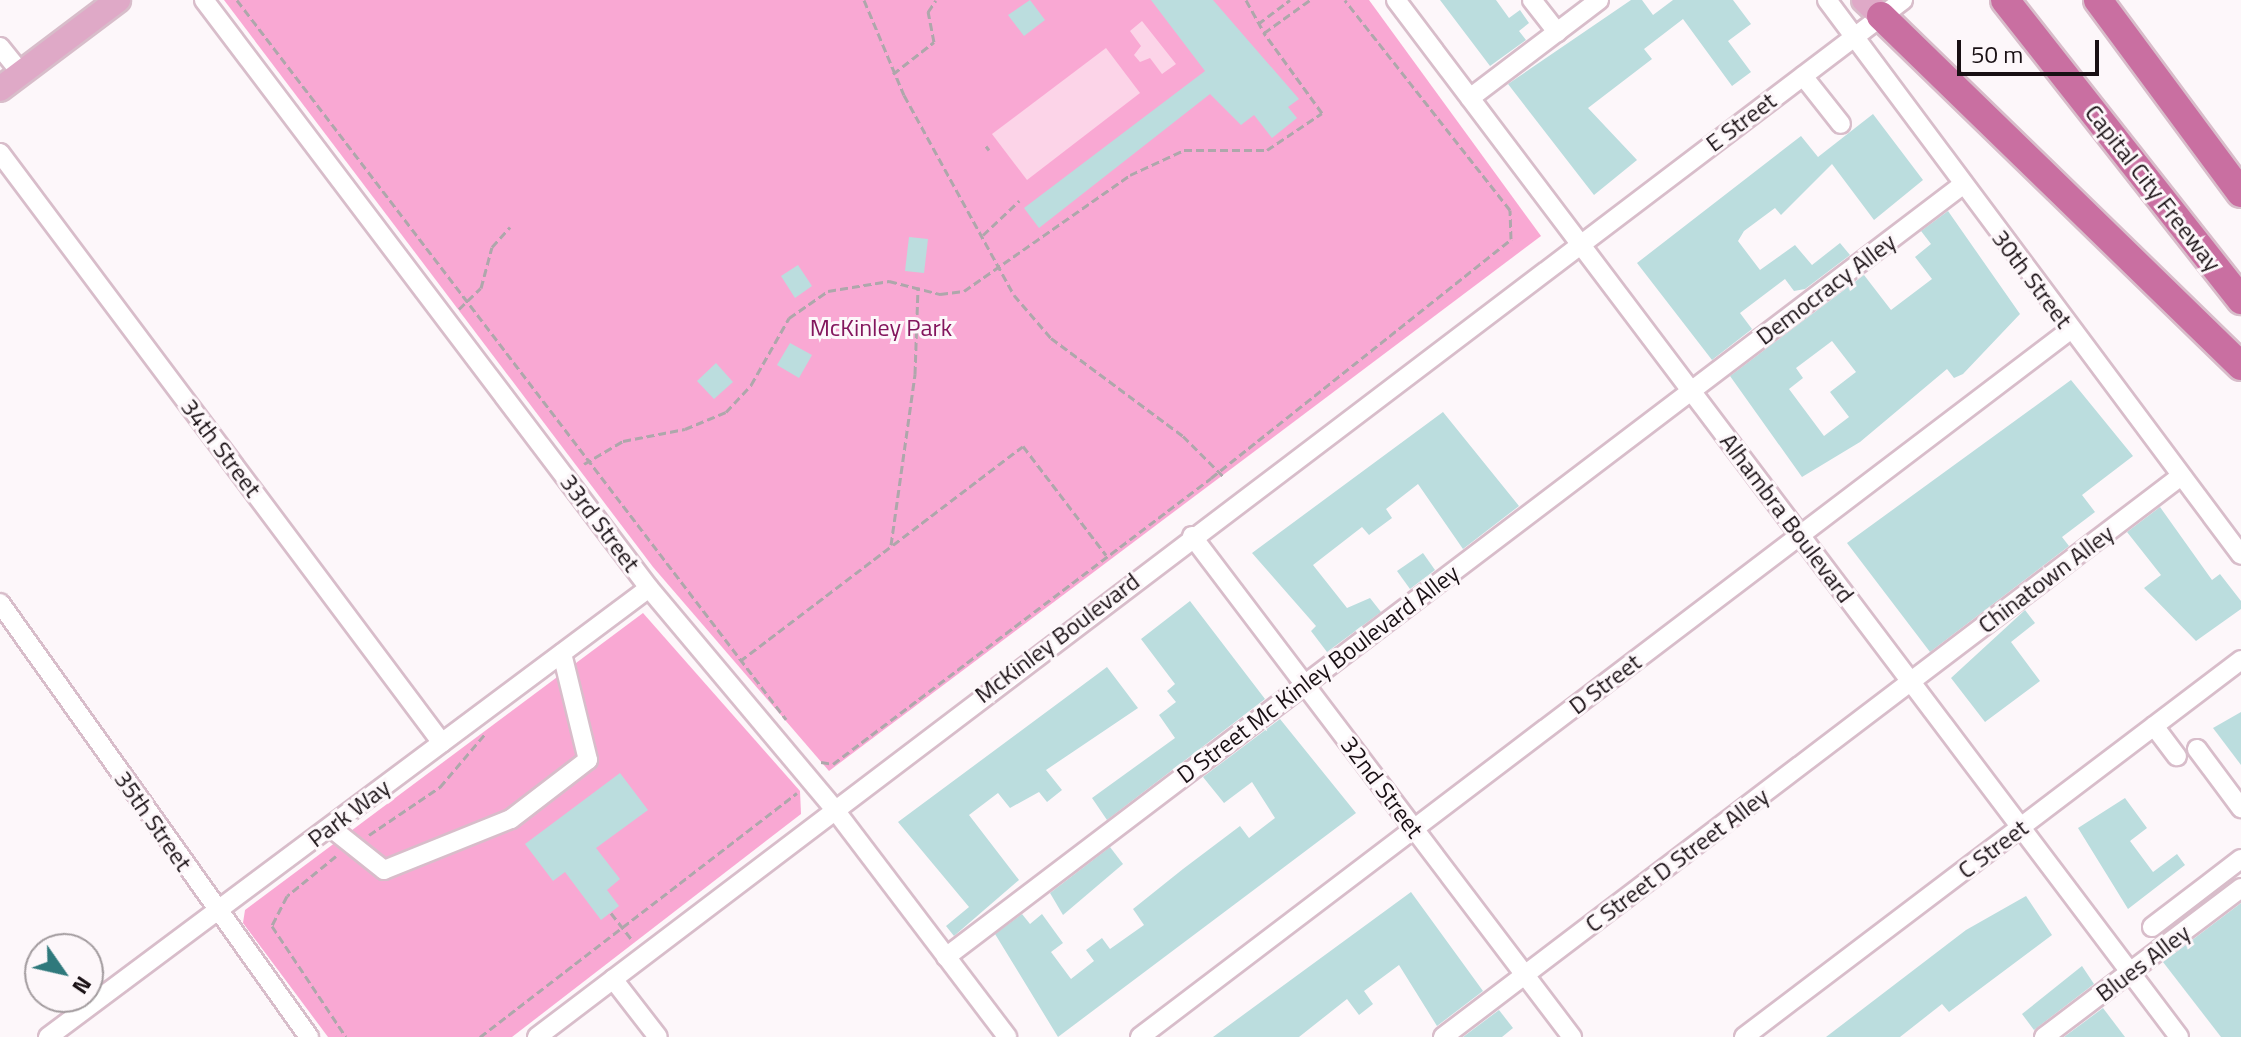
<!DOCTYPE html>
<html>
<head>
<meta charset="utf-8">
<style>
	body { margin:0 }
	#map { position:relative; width:2241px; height:1037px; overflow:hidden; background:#fdf7fa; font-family:"Titillium Web",sans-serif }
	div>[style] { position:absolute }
	.green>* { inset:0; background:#f9a8d3 }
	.water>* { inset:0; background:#fcd4e8 }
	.building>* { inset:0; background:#bbddde }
	.path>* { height:3px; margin-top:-1.5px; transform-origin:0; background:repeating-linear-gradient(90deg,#aea7ab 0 8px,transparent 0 12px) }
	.roads { filter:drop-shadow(2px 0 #d8bdca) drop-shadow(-2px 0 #d8bdca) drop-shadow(0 2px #d8bdca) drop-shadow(0 -2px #d8bdca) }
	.minor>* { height:18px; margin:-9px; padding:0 9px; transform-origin:9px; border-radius:9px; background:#fff }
	.major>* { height:24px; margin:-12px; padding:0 12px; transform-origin:12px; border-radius:12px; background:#dfa9c7 }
	.highway>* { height:28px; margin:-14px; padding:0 14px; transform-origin:14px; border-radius:14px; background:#c96fa1 }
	span { translate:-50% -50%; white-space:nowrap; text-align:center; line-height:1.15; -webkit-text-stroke:6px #fdf7fa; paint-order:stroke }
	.street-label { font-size:24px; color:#191014 }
	.park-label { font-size:24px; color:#83165d }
	.north { position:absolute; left:24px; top:933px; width:80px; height:80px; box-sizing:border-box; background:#fdf7fa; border:2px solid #a29b9e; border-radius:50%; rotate:124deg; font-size:22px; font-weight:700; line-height:32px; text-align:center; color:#191014 }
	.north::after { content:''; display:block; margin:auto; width:28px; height:36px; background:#2f797c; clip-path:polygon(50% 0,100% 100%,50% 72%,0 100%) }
	.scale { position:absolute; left:1957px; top:40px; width:142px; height:36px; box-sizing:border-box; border:4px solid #191014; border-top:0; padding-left:10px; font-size:24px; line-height:28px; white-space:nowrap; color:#191014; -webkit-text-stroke:6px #fdf7fa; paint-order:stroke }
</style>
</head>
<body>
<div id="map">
	<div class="green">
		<div style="clip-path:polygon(224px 0,1369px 0,1541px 236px,829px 771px,653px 567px)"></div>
		<div style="clip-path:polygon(643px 613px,800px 791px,801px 814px,512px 1037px,328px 1037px,243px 923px,245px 910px)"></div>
	</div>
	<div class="water">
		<div style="clip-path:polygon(1142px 21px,1176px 64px,1162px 74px,1150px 58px,1140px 62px,1134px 55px,1141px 46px,1130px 31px)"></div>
		<div style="clip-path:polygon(1106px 48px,1140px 93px,1027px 180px,992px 134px)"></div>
	</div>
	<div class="building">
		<div style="clip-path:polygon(1030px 0,1045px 20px,1024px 36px,1008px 15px)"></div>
		<div style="clip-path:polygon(1151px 0,1213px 0,1299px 99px,1288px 107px,1297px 118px,1272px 138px,1254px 115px,1241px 125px,1210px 94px,1039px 228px,1024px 208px,1205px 71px)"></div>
		<div style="clip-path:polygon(1440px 0,1496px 0,1509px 18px,1520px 10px,1529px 23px,1519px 31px,1526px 40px,1490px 66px)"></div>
		<div style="clip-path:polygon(1631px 0,1642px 0,1653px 15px,1673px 0,1733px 0,1751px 24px,1728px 41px,1751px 72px,1732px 86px,1683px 19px,1644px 49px,1652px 59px,1588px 108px,1637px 160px,1594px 195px,1508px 84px)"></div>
		<div style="clip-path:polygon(1873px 114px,1923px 180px,1874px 220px,1832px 164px,1781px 215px,1775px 208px,1744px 231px,1738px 241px,1760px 270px,1795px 245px,1812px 265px,1840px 243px,1850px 255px,1805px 289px,1794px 291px,1785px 279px,1740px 313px,1752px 329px,1712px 360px,1637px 263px,1801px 136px,1818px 157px)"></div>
		<div style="clip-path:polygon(evenodd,1948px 211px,2020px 314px,1963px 374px,1954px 378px,1947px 369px,1860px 442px,1802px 477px,1730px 376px,1864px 275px,1891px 310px,1932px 279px,1915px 257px,1931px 244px,1921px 231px,1948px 211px,1832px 341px,1856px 372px,1830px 392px,1849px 417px,1824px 436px,1789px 389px,1803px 378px,1796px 368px,1832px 341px)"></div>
		<div style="clip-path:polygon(909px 237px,928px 239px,924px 273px,905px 271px)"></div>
		<div style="clip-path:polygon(798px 265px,812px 286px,795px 298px,781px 276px)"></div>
		<div style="clip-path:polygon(790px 343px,812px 355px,799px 378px,777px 365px)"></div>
		<div style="clip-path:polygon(716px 363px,733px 382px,714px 399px,697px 381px)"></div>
		<div style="clip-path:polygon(2071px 380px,2133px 456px,2082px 495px,2095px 512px,2062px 537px,2069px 546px,1930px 652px,1847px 543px)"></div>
		<div style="clip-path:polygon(1443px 412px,1519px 506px,1463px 549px,1418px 484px,1386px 509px,1392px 518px,1369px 535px,1362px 527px,1313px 565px,1347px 608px,1370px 598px,1381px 612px,1327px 652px,1311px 631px,1316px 626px,1252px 553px)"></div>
		<div style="clip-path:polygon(2160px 507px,2212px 580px,2220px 574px,2241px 601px,2241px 609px,2196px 641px,2144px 588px,2161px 575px,2127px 532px)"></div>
		<div style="clip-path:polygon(1423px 553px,1435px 570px,1410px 589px,1397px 571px)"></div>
		<div style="clip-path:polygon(1190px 601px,1265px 699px,1107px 820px,1092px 798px,1175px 738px,1159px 715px,1176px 702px,1167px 691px,1175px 684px,1141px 639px)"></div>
		<div style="clip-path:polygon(2025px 610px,2035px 623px,2011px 642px,2040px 681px,1985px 722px,1951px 678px)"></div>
		<div style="clip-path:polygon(1107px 667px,1138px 708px,1046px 770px,1062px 790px,1047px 802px,1039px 792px,1010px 808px,998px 793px,969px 815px,1019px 880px,954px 936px,946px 926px,969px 907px,898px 822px)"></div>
		<div style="clip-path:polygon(2241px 712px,2241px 765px,2213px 728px)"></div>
		<div style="clip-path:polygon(1280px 719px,1356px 813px,1058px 1037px,995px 934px,1022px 914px,1030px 924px,1042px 914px,1063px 943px,1051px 952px,1071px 979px,1094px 961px,1086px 950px,1102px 938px,1110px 949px,1144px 925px,1133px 909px,1183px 869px,1240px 826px,1249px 838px,1275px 818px,1252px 782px,1224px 803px,1203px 777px)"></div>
		<div style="clip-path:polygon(620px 773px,648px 810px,596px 848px,620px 879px,607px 890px,619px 906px,601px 920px,565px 872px,553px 881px,525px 844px)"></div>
		<div style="clip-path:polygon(2125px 798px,2147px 828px,2130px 841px,2153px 872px,2177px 854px,2185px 865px,2128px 909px,2078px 828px)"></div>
		<div style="clip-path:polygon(1110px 847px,1123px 864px,1063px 915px,1050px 893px)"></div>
		<div style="clip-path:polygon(1411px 892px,1483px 991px,1437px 1026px,1399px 965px,1364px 991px,1373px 1004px,1359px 1015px,1347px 999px,1299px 1037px,1213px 1037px)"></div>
		<div style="clip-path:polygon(2026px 896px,2052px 935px,1949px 1012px,1942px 1004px,1900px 1037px,1826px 1037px,1966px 930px)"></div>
		<div style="clip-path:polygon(2241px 903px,2241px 1037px,2221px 1037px,2163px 962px)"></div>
		<div style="clip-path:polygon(2082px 966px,2094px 984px,2034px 1030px,2022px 1014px)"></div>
		<div style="clip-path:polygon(2103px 1008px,2125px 1037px,2064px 1037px)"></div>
		<div style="clip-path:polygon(1499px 1010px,1513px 1028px,1502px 1037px,1463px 1037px)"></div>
	</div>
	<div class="path">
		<div style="left:237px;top:0;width:905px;rotate:52.64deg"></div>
		<div style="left:864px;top:0;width:103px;rotate:67.2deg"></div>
		<div style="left:904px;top:95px;width:228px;rotate:61.2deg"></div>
		<div style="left:1014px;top:295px;width:57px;rotate:49.3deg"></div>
		<div style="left:1051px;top:338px;width:164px;rotate:36.6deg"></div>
		<div style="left:1183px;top:436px;width:59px;rotate:45deg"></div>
		<div style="left:1246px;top:0;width:38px;rotate:61deg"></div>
		<div style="left:1258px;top:24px;width:40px;rotate:-37deg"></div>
		<div style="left:893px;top:74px;width:52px;rotate:-38deg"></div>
		<div style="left:934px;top:42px;width:31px;rotate:-101deg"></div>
		<div style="left:928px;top:12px;width:14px;rotate:-56deg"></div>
		<div style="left:986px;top:146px;width:5px;rotate:53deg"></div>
		<div style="left:983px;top:235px;width:50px;rotate:-43.4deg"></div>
		<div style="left:459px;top:309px;width:30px;rotate:-44deg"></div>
		<div style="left:481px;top:288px;width:42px;rotate:-75deg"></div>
		<div style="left:492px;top:247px;width:27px;rotate:-48deg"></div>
		<div style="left:584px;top:464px;width:45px;rotate:-30.5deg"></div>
		<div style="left:623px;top:441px;width:63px;rotate:-11deg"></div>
		<div style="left:685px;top:429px;width:44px;rotate:-22.5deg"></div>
		<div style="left:726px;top:412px;width:37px;rotate:-47deg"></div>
		<div style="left:751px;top:385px;width:77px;rotate:-60.4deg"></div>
		<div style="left:789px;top:318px;width:47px;rotate:-34.7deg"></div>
		<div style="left:828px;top:291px;width:62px;rotate:-9.3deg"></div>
		<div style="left:889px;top:281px;width:53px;rotate:14.3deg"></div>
		<div style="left:940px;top:294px;width:24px;rotate:-7deg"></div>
		<div style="left:964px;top:291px;width:203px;rotate:-34.9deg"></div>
		<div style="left:1130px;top:175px;width:60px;rotate:-24.8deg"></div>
		<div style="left:1184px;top:150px;width:83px"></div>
		<div style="left:1267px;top:150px;width:66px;rotate:-33.9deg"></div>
		<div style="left:1322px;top:113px;width:99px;rotate:-125.9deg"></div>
		<div style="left:1264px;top:33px;width:57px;rotate:-35.7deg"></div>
		<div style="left:891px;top:545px;width:173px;rotate:-82deg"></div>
		<div style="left:915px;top:374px;width:87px;rotate:-88deg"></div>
		<div style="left:740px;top:661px;width:355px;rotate:-37.2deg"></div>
		<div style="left:1023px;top:446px;width:137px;rotate:52.7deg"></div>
		<div style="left:821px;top:762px;width:12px;rotate:9deg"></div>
		<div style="left:833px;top:764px;width:474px;rotate:-37.1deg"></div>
		<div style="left:1211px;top:478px;width:384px;rotate:-38.5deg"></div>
		<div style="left:1511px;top:239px;width:29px;rotate:-92deg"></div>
		<div style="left:1510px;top:210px;width:267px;rotate:-128.2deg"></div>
		<div style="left:369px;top:835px;width:86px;rotate:-34.1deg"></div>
		<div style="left:440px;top:787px;width:70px;rotate:-49.7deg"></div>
		<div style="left:336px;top:856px;width:63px;rotate:140.8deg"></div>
		<div style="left:287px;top:896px;width:34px;rotate:117deg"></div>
		<div style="left:272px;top:926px;width:133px;rotate:56.3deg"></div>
		<div style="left:611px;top:913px;width:34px;rotate:52deg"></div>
		<div style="left:480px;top:1037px;width:400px;rotate:-37.6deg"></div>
	</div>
	<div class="roads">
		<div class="minor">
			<div style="left:204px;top:0;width:737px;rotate:52.88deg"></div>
			<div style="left:649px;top:588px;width:290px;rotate:50deg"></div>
			<div style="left:835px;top:810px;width:285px;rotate:52.8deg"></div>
			<div style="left:1396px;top:0;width:1299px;rotate:52.94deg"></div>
			<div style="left:1532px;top:0;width:41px;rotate:52deg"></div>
			<div style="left:1827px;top:0;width:692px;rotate:53.28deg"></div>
			<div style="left:0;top:47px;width:33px;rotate:51deg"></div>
			<div style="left:1803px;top:76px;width:61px;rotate:51.6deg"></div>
			<div style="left:1470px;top:98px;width:162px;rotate:-37.2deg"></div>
			<div style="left:0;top:153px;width:737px;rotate:53.16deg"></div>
			<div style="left:1192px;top:536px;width:629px;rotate:52.82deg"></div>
			<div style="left:0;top:603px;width:533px;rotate:54.55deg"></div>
			<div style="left:2154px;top:726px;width:38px;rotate:53deg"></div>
			<div style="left:2197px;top:749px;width:74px;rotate:53.3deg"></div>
			<div style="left:330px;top:827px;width:69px;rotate:38.5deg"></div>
			<div style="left:384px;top:870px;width:137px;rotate:-21.9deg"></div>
			<div style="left:511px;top:819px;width:97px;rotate:-37.5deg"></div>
			<div style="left:588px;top:760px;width:110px;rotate:-103.7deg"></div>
			<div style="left:2152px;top:927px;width:112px;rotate:-37.4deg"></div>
			<div style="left:946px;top:957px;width:1275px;rotate:-37.22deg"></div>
			<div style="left:613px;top:979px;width:73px;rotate:52.2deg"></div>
			<div style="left:48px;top:1037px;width:750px;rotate:-36.76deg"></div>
			<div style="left:537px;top:1037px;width:1715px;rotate:-37.2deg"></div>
			<div style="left:1140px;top:1037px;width:1168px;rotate:-37.24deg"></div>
			<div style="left:1443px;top:1037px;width:927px;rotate:-37.24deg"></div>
			<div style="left:1744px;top:1037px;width:624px;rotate:-37.18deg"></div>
			<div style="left:2044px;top:1037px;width:247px;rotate:-37.1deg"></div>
		</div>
		<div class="major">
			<div style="left:1864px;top:0;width:23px;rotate:43deg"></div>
			<div style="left:0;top:89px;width:148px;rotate:-37deg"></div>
		</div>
		<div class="highway">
			<div style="left:2005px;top:0;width:382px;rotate:51.8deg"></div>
			<div style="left:2098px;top:0;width:240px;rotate:53.5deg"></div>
			<div style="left:1881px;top:16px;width:502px;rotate:44.19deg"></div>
		</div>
	</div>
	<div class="street-label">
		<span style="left:1741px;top:122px;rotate:-37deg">E Street</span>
		<span style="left:2153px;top:188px;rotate:52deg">Capital City Freeway</span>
		<span style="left:2032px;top:279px;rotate:53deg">30th Street</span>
		<span style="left:1826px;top:289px;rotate:-37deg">Democracy Alley</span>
		<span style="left:221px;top:448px;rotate:53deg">34th Street</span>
		<span style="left:1787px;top:518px;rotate:53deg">Alhambra Boulevard</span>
		<span style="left:600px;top:523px;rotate:53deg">33rd Street</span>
		<span style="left:2046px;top:579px;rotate:-37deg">Chinatown Alley</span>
		<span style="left:1057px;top:638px;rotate:-37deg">McKinley Boulevard</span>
		<span style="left:1318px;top:674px;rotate:-37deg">D Street Mc Kinley Boulevard Alley</span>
		<span style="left:1605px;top:684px;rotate:-37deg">D Street</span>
		<span style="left:1382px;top:787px;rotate:53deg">32nd Street</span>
		<span style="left:349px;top:813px;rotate:-37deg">Park Way</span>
		<span style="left:153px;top:821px;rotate:55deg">35th Street</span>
		<span style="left:1993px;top:849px;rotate:-37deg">C Street</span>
		<span style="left:1677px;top:860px;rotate:-37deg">C Street D Street Alley</span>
		<span style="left:2143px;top:963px;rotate:-37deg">Blues Alley</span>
	</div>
	<div class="park-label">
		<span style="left:881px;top:328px">McKinley Park</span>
	</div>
	<div class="north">N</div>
	<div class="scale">50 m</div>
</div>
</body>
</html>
